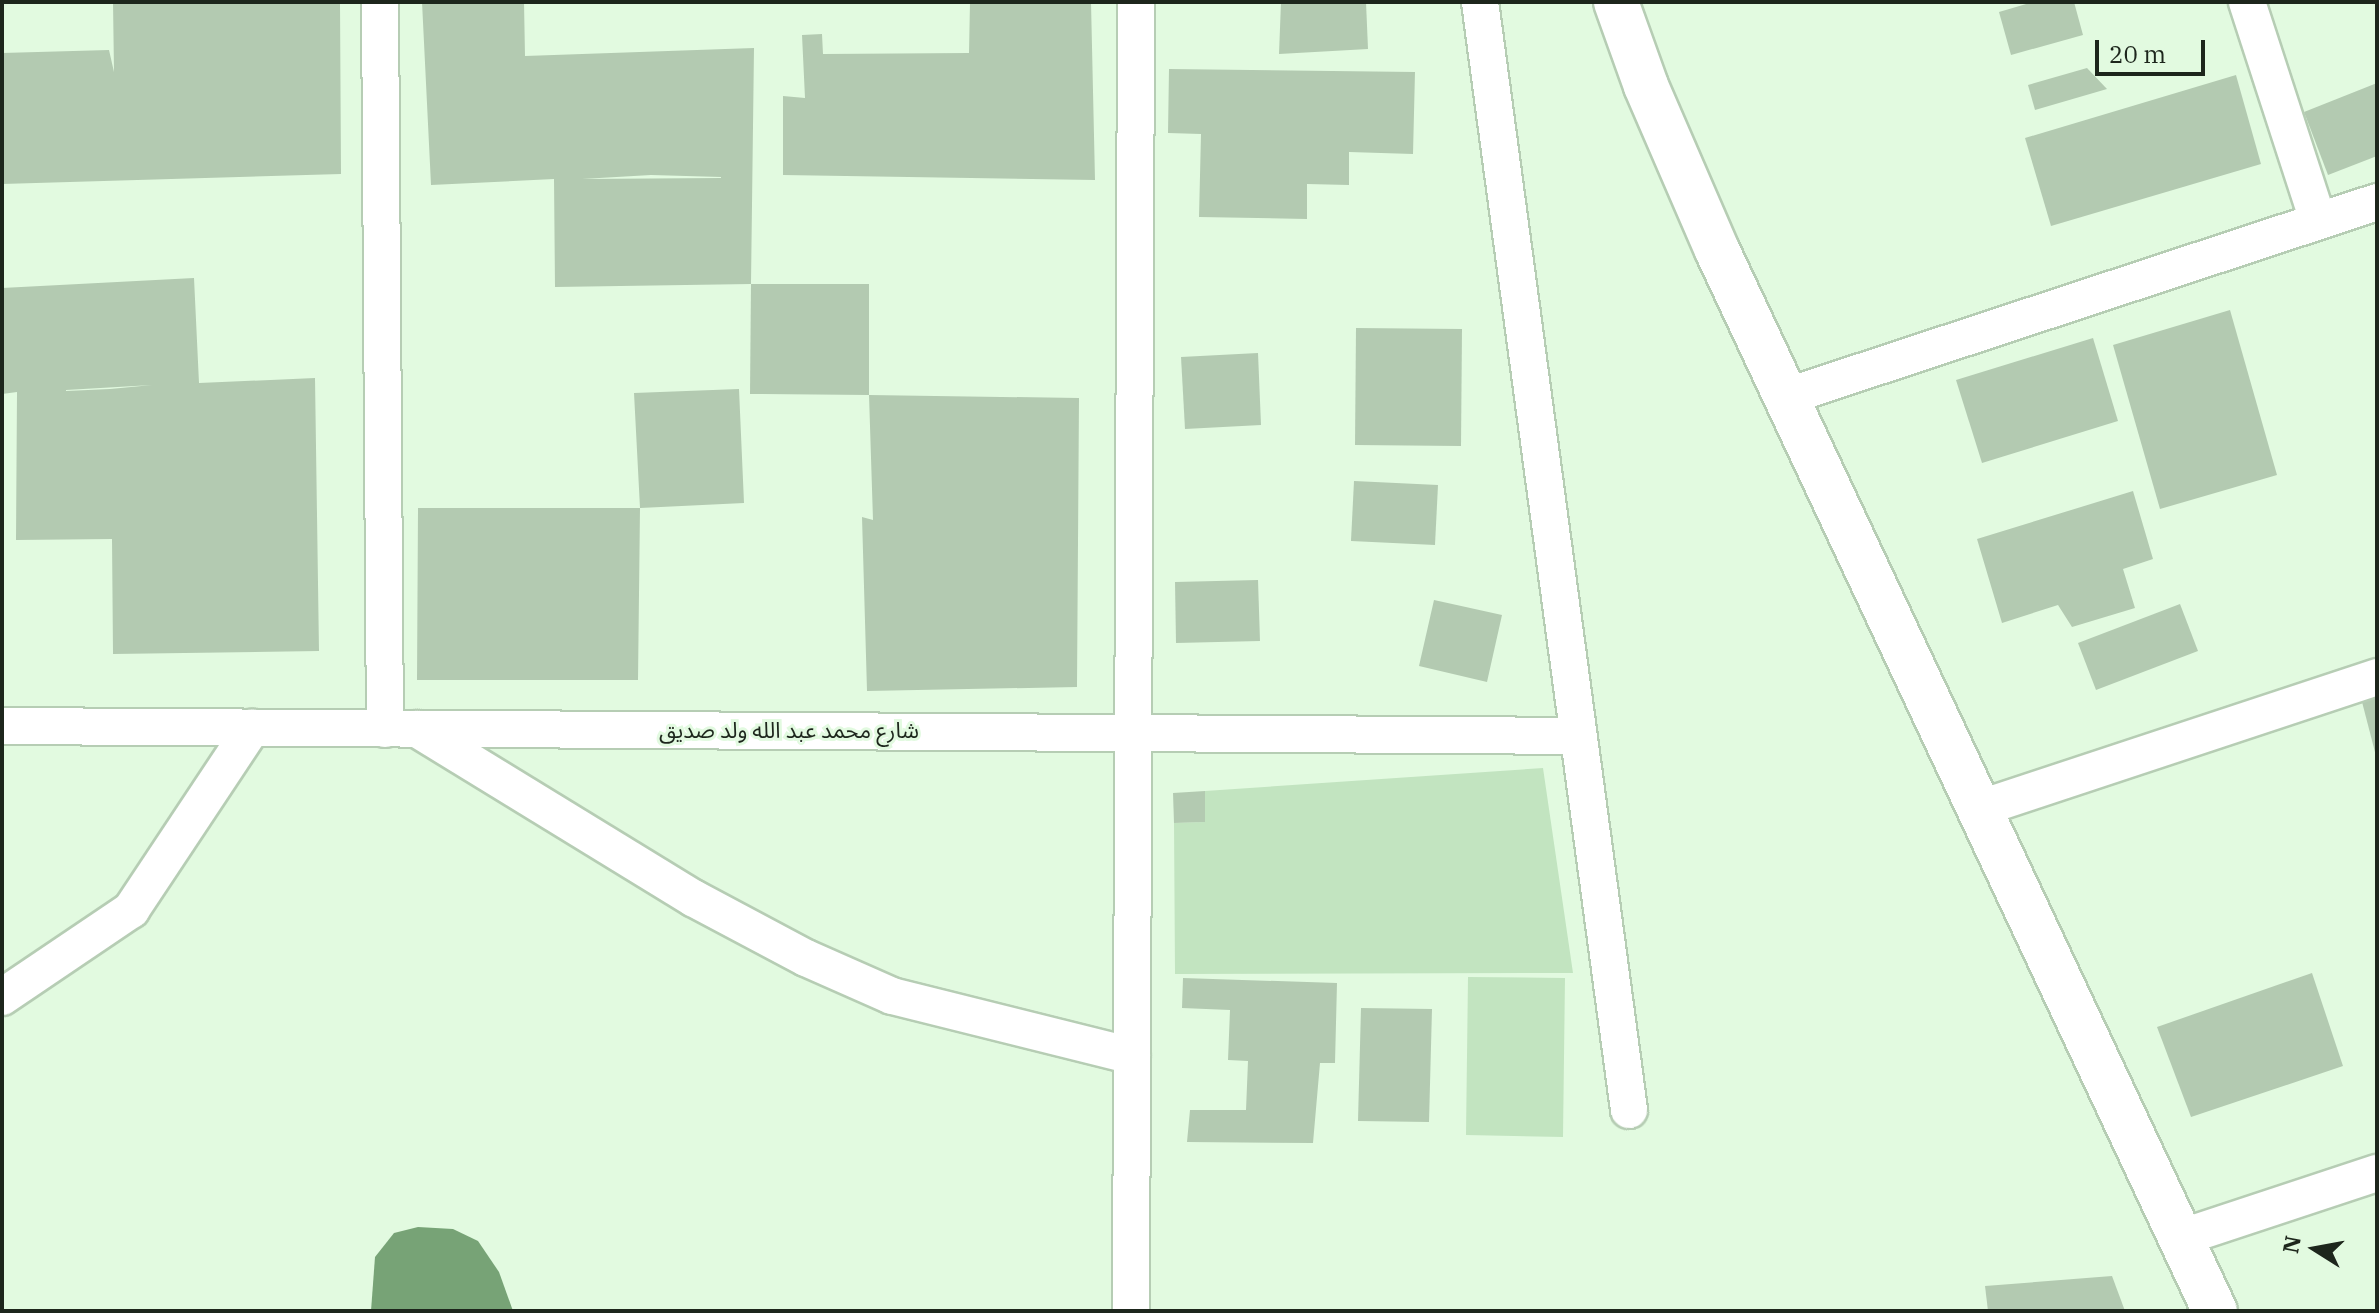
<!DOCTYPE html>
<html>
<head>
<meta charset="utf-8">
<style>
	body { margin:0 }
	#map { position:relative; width:2379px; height:1313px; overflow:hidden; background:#e2fae0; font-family:"IBM Plex Serif","Noto Sans Arabic",serif }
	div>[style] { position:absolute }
	.green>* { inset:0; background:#c2e4c0 }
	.water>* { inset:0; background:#77a376 }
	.building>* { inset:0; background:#b3cab1 }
	.roads { filter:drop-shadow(2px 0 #b6cdb4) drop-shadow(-2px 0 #b6cdb4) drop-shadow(0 2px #b6cdb4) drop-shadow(0 -2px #b6cdb4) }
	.minor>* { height:36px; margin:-18px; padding:0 18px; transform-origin:18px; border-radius:18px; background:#fff }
	.tertiary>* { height:44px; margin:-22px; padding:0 22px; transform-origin:22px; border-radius:22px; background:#fff }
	span { translate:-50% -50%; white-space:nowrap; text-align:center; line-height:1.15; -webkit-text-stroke:6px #e2fae0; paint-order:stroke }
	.street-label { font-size:22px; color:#1d261c }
	.frame { position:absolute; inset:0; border:4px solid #1d261c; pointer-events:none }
	.north { position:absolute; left:2275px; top:1209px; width:80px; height:80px; -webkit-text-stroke:6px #e2fae0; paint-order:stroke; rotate:281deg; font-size:22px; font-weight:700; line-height:32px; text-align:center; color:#1d261c }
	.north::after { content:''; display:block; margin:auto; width:28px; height:36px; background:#1d261c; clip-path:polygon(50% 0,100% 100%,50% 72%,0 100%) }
	.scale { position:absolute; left:2095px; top:40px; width:110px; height:36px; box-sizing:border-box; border:4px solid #1d261c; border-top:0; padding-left:10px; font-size:24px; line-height:28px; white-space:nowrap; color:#1d261c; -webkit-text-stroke:6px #e2fae0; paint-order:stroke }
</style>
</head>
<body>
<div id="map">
	<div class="green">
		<div style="clip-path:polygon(1543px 768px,1573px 973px,1175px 974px,1174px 823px,1205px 822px,1205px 791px)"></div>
		<div style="clip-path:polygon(1468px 977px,1565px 978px,1563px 1137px,1466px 1135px)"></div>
	</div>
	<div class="water">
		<div style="clip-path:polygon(418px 1227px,453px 1229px,478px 1241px,499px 1272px,513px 1311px,371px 1311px,375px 1257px,394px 1233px)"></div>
	</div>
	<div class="building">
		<div style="clip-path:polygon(113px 2px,340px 2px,341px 174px,2px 184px,2px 53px,109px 50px,114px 72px)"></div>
		<div style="clip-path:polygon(evenodd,422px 2px,524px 2px,525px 56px,754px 48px,751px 284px,555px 287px,554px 179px,431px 185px,422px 2px,651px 175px,721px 177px,721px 178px,582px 179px,651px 175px)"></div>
		<div style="clip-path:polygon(970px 2px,1091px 2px,1095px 180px,783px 175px,783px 96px,805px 98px,802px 35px,822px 34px,823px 54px,969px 53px)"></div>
		<div style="clip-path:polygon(1281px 2px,1366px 2px,1368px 49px,1279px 54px)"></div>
		<div style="clip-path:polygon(2033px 2px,2074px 2px,2083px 35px,2011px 55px,1999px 12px)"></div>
		<div style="clip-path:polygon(2087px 68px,2107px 89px,2035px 110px,2028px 85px)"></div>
		<div style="clip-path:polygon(1169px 69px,1415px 72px,1413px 154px,1349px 152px,1349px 185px,1307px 184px,1307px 219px,1199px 217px,1201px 134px,1168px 133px)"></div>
		<div style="clip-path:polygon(2236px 75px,2261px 164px,2051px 226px,2025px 138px)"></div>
		<div style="clip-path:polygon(2377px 83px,2377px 156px,2328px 175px,2304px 112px)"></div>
		<div style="clip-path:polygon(evenodd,194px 278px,199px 383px,315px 378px,319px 651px,113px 654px,112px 539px,16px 540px,17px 392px,2px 394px,2px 288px,194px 278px,152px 385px,110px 389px,66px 391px,66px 390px,152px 385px)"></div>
		<div style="clip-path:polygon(751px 284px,869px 284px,869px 395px,750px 394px)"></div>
		<div style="clip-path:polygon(2230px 310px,2277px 475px,2160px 509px,2113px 345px)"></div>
		<div style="clip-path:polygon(1356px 328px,1462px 329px,1461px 446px,1355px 445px)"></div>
		<div style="clip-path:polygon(2093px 338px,2118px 421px,1982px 463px,1956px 380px)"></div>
		<div style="clip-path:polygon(1258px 353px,1261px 425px,1185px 429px,1181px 357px)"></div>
		<div style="clip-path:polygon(739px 389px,744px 503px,640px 508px,638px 680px,417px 680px,418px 508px,640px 508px,634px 393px)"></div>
		<div style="clip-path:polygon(869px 395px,1079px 398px,1077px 687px,867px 691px,862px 517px,873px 520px)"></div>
		<div style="clip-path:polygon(1354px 481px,1438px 485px,1435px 545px,1351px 541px)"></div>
		<div style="clip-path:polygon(2133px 491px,2153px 559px,2123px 569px,2135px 608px,2072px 627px,2058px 605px,2002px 623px,1977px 539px)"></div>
		<div style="clip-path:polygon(1258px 580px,1260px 641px,1176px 643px,1175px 582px)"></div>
		<div style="clip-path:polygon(1434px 600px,1502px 615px,1487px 682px,1419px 666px)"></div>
		<div style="clip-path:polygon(2180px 604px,2198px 651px,2096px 690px,2078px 643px)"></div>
		<div style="clip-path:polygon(2377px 694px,2377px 756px,2376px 756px,2361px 698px)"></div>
		<div style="clip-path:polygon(1205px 791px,1205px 822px,1174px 823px,1173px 793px)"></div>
		<div style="clip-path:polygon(2312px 973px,2343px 1066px,2191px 1117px,2157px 1027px)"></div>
		<div style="clip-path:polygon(1183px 978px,1337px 983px,1335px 1063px,1320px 1063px,1313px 1143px,1187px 1142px,1190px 1110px,1246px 1110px,1248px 1061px,1228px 1060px,1230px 1010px,1182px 1008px)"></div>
		<div style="clip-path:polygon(1361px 1008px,1432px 1009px,1429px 1122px,1358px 1121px)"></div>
		<div style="clip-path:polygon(2112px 1276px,2125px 1311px,1988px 1311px,1985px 1286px)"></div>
	</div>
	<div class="roads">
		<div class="minor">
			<div style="left:380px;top:2px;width:727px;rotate:89.61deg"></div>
			<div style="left:1480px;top:2px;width:1118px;rotate:82.34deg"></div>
			<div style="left:2247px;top:2px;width:230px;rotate:72deg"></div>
			<div style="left:1785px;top:397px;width:623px;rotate:-18.23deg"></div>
			<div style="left:2px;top:726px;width:1574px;rotate:0.36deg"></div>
			<div style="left:417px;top:729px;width:324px;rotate:31.5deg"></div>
			<div style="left:693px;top:898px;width:128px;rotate:28deg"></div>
			<div style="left:806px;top:958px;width:94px;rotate:23.8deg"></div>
			<div style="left:892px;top:996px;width:247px;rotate:14deg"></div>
			<div style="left:1978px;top:809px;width:420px;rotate:-18.3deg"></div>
			<div style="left:2px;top:997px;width:156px;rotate:-34deg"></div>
			<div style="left:131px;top:910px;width:219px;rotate:-56.4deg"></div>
			<div style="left:2180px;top:1238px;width:207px;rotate:-18.3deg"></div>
			<div style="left:1131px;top:1311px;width:1309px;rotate:-89.78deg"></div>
		</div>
		<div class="tertiary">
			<div style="left:1616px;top:2px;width:89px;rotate:70.3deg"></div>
			<div style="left:1646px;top:86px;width:179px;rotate:66.6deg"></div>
			<div style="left:1717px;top:250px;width:1172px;rotate:64.86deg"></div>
		</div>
	</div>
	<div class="street-label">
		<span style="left:789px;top:730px">شارع محمد عبد الله ولد صديق</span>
	</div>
	<div class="frame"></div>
	<div class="north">N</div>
	<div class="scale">20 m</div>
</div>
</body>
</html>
